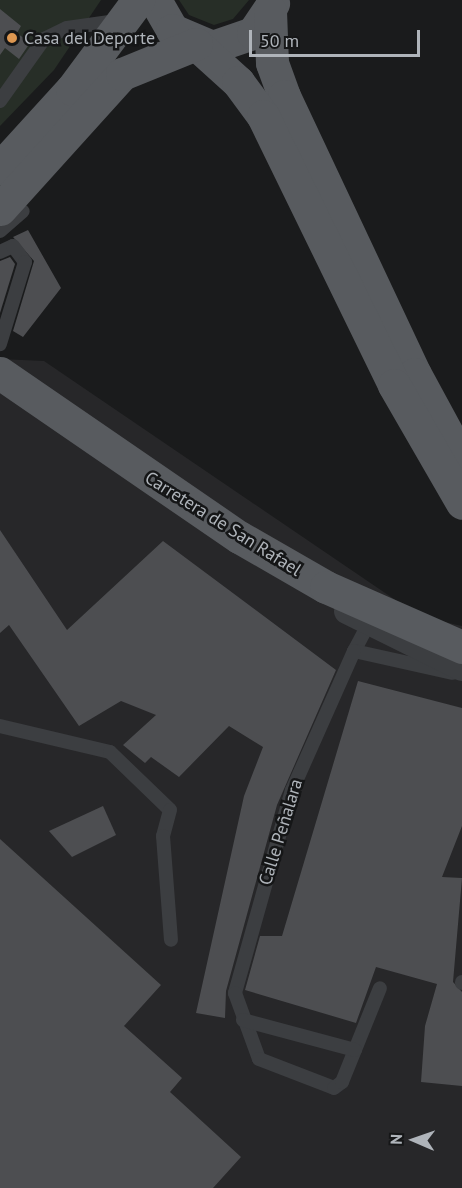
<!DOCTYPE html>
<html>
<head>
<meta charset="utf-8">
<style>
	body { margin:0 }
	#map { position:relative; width:462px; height:1188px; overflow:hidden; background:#1a1b1c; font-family:"PT Sans",sans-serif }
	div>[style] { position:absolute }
	.built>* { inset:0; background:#272729 }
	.green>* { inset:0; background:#272e27 }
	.building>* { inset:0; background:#4d4e51 }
	.lane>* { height:14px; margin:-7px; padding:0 7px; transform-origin:7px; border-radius:7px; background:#3c3e41 }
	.street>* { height:26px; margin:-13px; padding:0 13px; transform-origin:13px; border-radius:13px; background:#3c3e41 }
	.primary>* { height:33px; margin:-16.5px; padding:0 16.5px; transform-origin:16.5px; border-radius:16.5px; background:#585b5f }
	.dots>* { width:16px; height:16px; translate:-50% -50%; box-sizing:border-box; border:3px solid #151617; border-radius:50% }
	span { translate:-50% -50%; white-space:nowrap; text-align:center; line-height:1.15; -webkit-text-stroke:5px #151617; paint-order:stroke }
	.poi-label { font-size:18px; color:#afb4ba }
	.left { translate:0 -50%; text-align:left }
	.street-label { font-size:18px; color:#afb4ba }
	.north { position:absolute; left:384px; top:1110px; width:60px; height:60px; -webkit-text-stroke:4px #151617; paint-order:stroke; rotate:272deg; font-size:16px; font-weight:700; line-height:24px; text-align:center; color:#afb4ba }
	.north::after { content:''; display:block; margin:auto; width:21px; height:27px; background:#afb4ba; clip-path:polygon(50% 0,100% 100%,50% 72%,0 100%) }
	.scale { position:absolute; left:249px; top:30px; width:171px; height:27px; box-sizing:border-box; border:3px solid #afb4ba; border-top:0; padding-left:8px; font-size:18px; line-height:21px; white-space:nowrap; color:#afb4ba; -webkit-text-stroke:4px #151617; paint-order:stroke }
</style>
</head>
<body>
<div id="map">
	<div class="built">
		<div style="clip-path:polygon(0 359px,44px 361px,419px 616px,462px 626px,462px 1188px,0 1188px)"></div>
	</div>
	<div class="green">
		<div style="clip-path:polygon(0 0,101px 0,54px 70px,0 126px)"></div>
		<div style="clip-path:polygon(179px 0,249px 0,233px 19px,214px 25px,189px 15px)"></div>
	</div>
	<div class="building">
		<div style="clip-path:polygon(0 9px,21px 26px,17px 33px,30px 43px,19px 59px,5px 48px,0 55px)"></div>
		<div style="clip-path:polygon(28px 230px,61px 288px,23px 337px,13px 331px,34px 261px,13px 237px)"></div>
		<div style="clip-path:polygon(10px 257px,15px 264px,0 313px,0 261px)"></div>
		<div style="clip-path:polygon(0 530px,67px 630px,163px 541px,336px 670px,277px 805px,226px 991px,225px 1018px,196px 1013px,244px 796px,263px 747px,229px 726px,179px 777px,151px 757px,145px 763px,123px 745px,156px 715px,121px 701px,79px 726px,9px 625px,0 633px)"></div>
		<div style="clip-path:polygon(358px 681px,462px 708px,462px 826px,442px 877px,462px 878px,453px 982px,462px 992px,462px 1086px,421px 1082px,425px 1026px,437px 984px,376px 967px,356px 1023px,245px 990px,260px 936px,282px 936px)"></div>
		<div style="clip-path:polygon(103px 806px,116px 835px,72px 857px,49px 831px)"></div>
		<div style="clip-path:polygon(0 839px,161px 985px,124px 1026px,182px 1078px,170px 1092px,241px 1157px,213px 1188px,0 1188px)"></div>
	</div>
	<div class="lane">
		<div style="left:0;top:101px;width:76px;rotate:-54.6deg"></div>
		<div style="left:44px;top:39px;width:25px;rotate:-26deg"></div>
		<div style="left:67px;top:28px;width:50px;rotate:-8deg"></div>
		<div style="left:0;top:231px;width:30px;rotate:-41deg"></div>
		<div style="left:0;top:252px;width:14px;rotate:-25deg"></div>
		<div style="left:13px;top:246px;width:20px;rotate:53deg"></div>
		<div style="left:25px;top:262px;width:86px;rotate:107deg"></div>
		<div style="left:369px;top:623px;width:32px;rotate:118deg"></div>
		<div style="left:354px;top:651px;width:101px;rotate:12.5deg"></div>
		<div style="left:354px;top:651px;width:152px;rotate:114deg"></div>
		<div style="left:292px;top:790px;width:211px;rotate:105.7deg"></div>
		<div style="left:235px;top:993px;width:70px;rotate:70deg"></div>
		<div style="left:259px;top:1059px;width:80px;rotate:21.1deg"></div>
		<div style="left:334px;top:1088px;width:10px;rotate:-37deg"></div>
		<div style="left:342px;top:1082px;width:101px;rotate:-68deg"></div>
		<div style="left:0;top:726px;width:113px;rotate:13.3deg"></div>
		<div style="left:110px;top:752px;width:83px;rotate:44deg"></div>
		<div style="left:170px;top:810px;width:27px;rotate:105deg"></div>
		<div style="left:163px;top:836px;width:104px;rotate:85.6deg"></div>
		<div style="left:462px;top:983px;width:1px;rotate:-90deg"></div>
		<div style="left:243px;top:1020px;width:116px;rotate:15deg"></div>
	</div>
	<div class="street">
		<div style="left:347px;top:611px;width:128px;rotate:26.4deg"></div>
	</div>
	<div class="primary">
		<div style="left:155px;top:0;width:34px;rotate:60deg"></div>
		<div style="left:172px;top:30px;width:43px;rotate:23deg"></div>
		<div style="left:212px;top:47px;width:43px;rotate:-18.9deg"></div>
		<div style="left:253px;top:33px;width:36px;rotate:-56deg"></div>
		<div style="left:270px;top:11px;width:52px;rotate:87.8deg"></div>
		<div style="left:272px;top:63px;width:35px;rotate:70deg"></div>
		<div style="left:284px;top:96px;width:307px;rotate:64.8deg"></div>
		<div style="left:415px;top:374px;width:99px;rotate:61.6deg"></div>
		<div style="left:196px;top:44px;width:57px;rotate:42.1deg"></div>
		<div style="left:238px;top:82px;width:42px;rotate:53.7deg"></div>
		<div style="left:263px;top:116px;width:299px;rotate:64deg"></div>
		<div style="left:394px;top:385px;width:136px;rotate:60deg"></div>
		<div style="left:0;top:168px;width:107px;rotate:-47.7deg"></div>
		<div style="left:72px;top:89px;width:111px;rotate:-53.4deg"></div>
		<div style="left:0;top:209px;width:182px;rotate:-47.9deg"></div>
		<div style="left:122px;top:74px;width:80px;rotate:-22.1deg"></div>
		<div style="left:0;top:373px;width:290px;rotate:34.5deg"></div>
		<div style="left:239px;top:537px;width:100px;rotate:29.9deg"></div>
		<div style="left:326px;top:587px;width:149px;rotate:23.8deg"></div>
	</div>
	<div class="dots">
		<div style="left:12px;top:38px;background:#dd9751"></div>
	</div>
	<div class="poi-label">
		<span class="left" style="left:24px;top:38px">Casa del Deporte</span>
	</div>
	<div class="street-label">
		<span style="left:223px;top:524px;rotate:32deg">Carretera de San Rafael</span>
		<span style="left:281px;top:832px;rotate:-73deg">Calle Peñalara</span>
	</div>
	<div class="north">N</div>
	<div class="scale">50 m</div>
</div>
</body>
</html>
